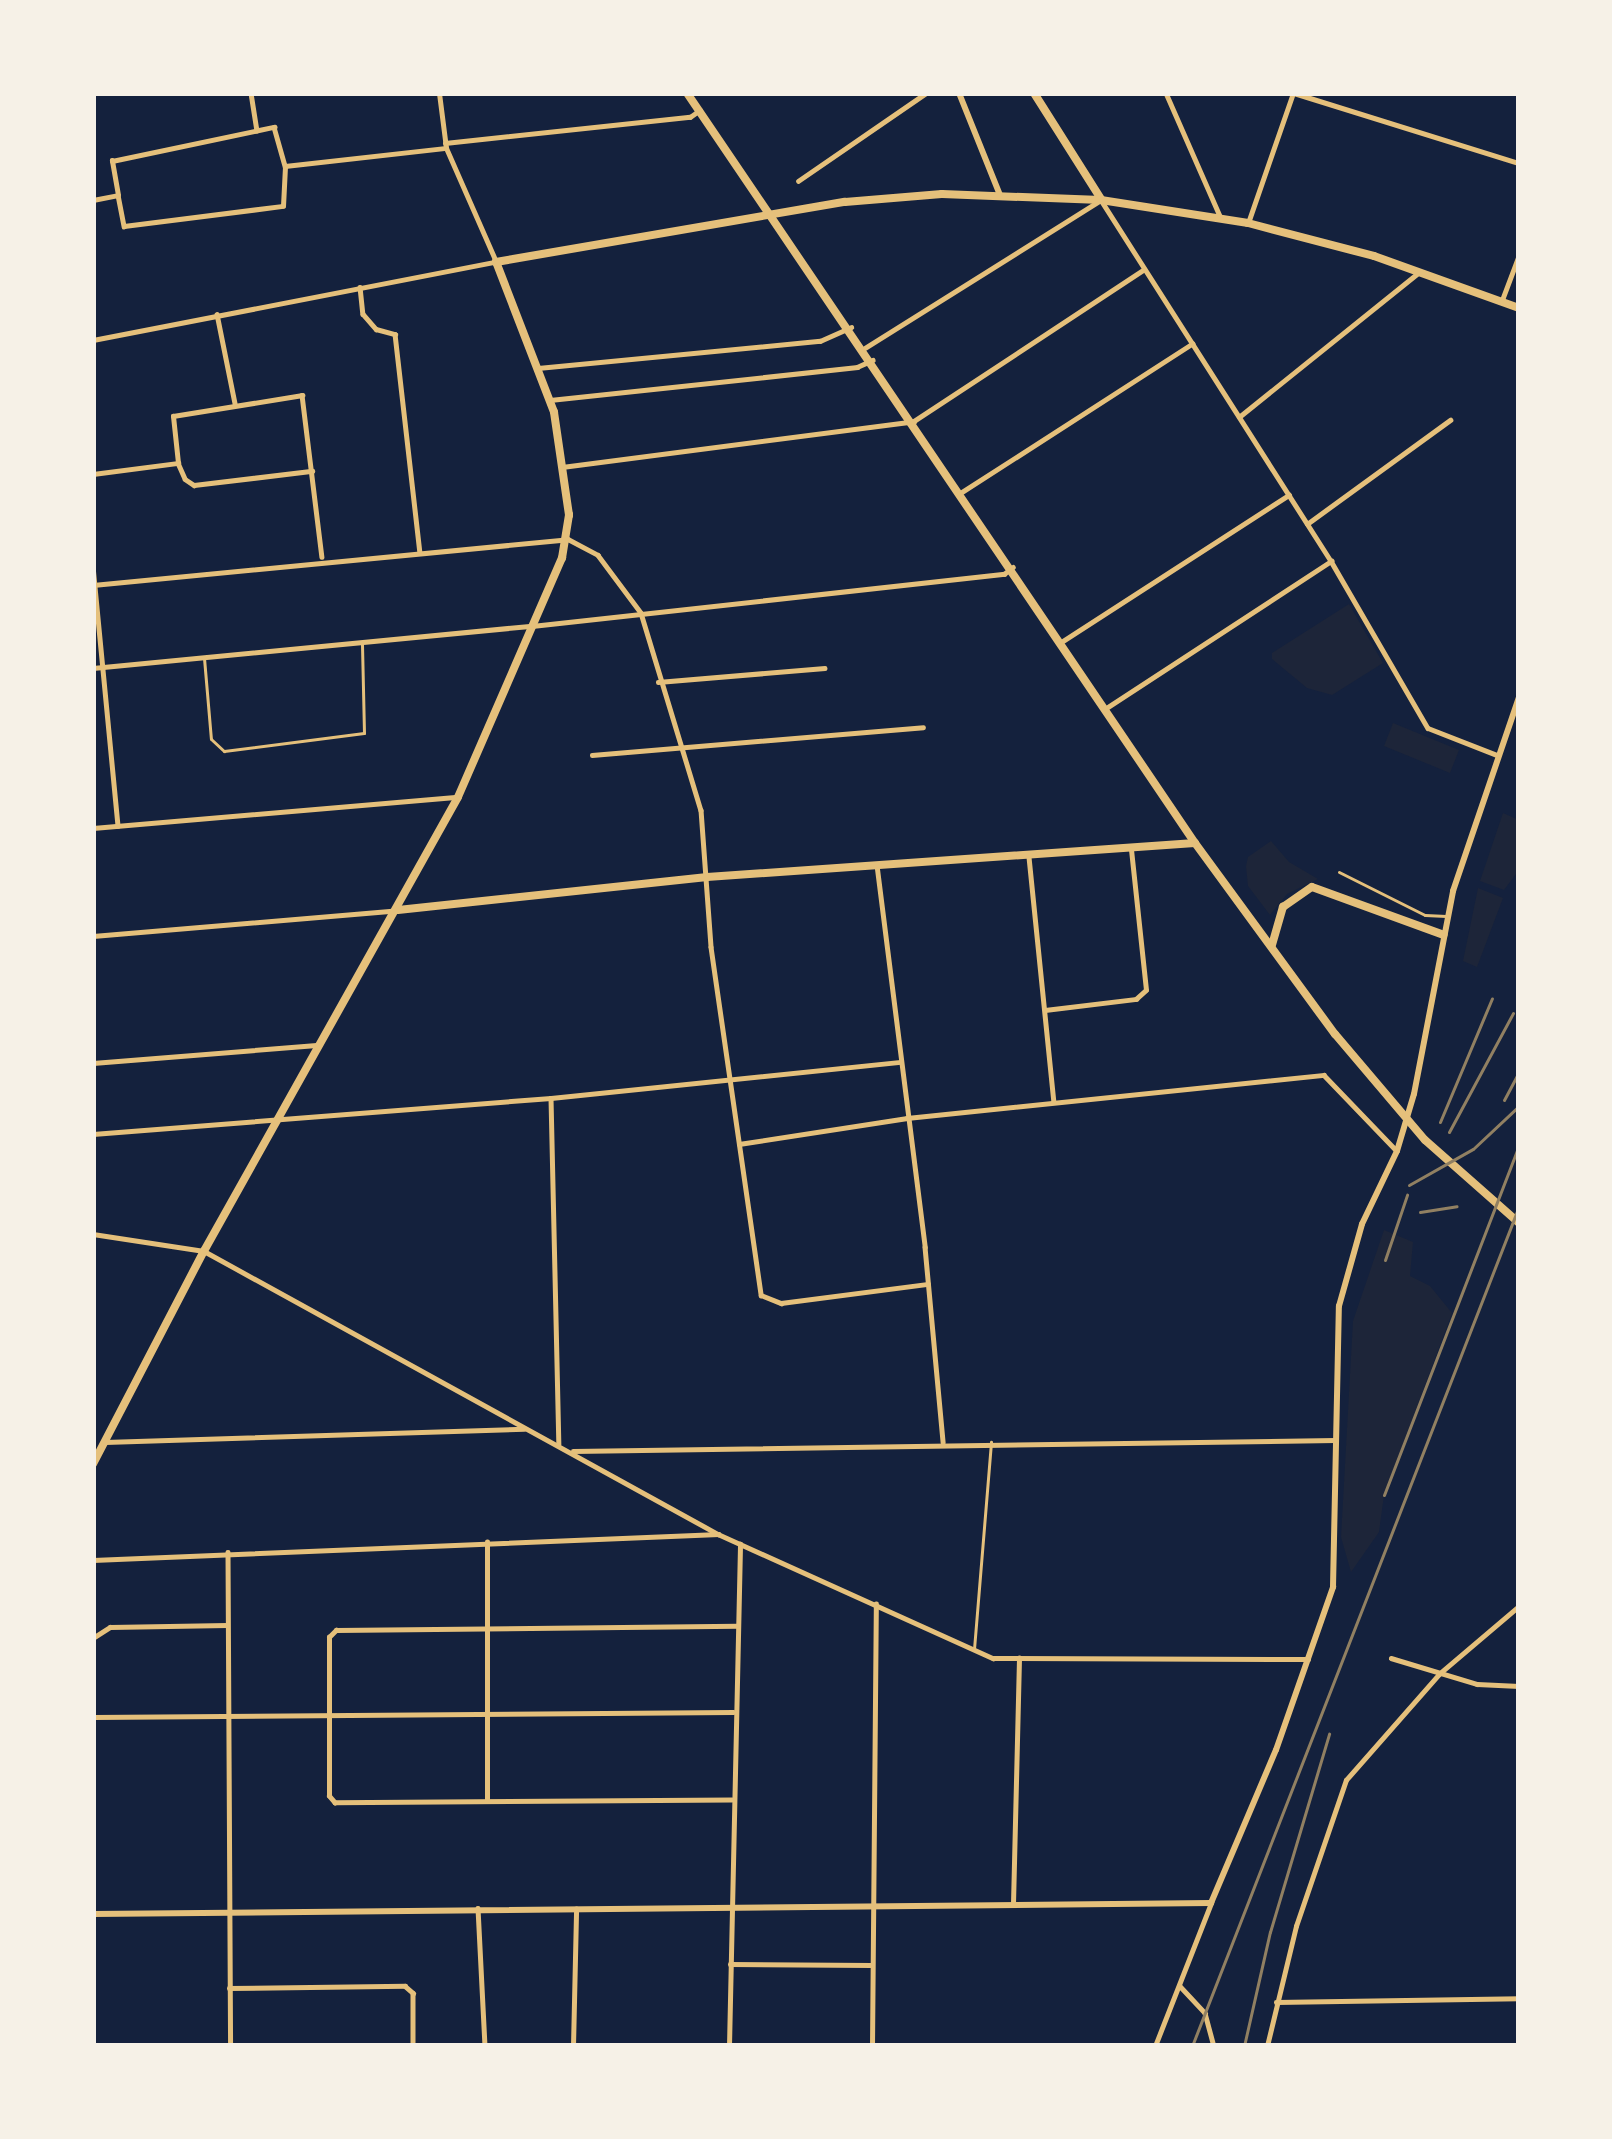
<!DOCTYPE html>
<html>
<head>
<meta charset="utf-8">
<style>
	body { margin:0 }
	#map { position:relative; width:1612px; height:2139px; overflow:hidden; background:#14213d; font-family:Helvetica,sans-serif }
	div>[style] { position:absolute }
	.green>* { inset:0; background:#1d2539 }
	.service>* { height:3px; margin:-1.5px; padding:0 1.5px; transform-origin:1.5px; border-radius:1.5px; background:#e5c07b }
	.minor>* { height:4.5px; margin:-2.25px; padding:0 2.25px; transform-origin:2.25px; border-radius:2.25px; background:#e5c07b }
	.tertiary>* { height:6px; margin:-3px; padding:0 3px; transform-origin:3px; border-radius:3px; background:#e5c07b }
	.secondary>* { height:8px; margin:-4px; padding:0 4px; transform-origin:4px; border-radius:4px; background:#e5c07b }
	.rail>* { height:3px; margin:-1.5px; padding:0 1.5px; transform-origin:1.5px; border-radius:1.5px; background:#918062 }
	span { translate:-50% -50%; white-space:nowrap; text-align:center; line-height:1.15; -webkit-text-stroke:9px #f6f1e7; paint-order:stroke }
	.frame { position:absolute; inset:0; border:96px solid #f6f1e7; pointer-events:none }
</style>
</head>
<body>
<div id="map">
	<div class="green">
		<div style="clip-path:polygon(1349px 604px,1383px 663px,1332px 695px,1307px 688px,1272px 659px,1272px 653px)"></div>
		<div style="clip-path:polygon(1393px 723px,1459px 750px,1450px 773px,1384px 746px)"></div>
		<div style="clip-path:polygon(1503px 813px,1519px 820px,1519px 870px,1504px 890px,1480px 881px)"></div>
		<div style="clip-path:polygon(1271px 841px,1289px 862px,1318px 879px,1287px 894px,1270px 915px,1248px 886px,1246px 866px,1248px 857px)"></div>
		<div style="clip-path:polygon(1478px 888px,1503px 898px,1477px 967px,1463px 961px)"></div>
		<div style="clip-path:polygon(1384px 1230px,1413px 1242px,1410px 1276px,1430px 1286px,1452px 1313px,1384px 1495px,1379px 1532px,1351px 1572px,1341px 1537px,1353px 1321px)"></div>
	</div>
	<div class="service">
		<div style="left:204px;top:658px;width:81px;rotate:85.1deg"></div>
		<div style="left:211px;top:739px;width:18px;rotate:43deg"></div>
		<div style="left:224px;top:751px;width:141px;rotate:-7.3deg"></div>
		<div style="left:364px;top:733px;width:89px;rotate:-91.3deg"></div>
		<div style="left:1339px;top:872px;width:96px;rotate:26.6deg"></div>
		<div style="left:1425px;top:915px;width:21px;rotate:3deg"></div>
		<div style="left:974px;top:1649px;width:208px;rotate:-85.3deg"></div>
	</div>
	<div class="minor">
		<div style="left:251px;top:93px;width:38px;rotate:81deg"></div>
		<div style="left:1166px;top:93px;width:134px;rotate:66.3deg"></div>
		<div style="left:1294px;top:93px;width:236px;rotate:17.3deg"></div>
		<div style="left:445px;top:143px;width:246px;rotate:-6.1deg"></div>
		<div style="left:690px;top:117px;width:12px;rotate:-35deg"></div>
		<div style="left:798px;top:181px;width:155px;rotate:-34.5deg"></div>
		<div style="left:118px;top:195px;width:35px;rotate:-100deg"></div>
		<div style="left:112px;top:161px;width:166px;rotate:-11.9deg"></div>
		<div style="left:274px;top:127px;width:41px;rotate:74.2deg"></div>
		<div style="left:93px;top:200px;width:25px;rotate:-11deg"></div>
		<div style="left:118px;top:195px;width:32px;rotate:79deg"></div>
		<div style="left:124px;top:226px;width:160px;rotate:-7.2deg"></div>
		<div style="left:283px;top:206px;width:40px;rotate:-87.1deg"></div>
		<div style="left:285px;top:166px;width:162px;rotate:-6.4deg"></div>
		<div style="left:1248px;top:223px;width:138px;rotate:-70.9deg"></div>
		<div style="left:360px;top:287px;width:27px;rotate:84deg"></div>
		<div style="left:363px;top:314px;width:20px;rotate:49deg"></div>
		<div style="left:376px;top:329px;width:20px;rotate:15deg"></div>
		<div style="left:395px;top:334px;width:220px;rotate:83.5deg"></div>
		<div style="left:1502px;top:300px;width:48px;rotate:-69.3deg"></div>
		<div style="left:217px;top:314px;width:91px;rotate:78.6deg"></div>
		<div style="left:93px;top:340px;width:410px;rotate:-11deg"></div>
		<div style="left:496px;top:262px;width:124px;rotate:-113.7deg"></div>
		<div style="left:446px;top:148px;width:55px;rotate:-97.3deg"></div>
		<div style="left:865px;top:348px;width:279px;rotate:-32.1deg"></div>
		<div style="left:1101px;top:200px;width:428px;rotate:57.5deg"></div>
		<div style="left:1331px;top:561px;width:193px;rotate:59.9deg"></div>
		<div style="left:1428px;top:728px;width:74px;rotate:21.4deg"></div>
		<div style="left:538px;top:368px;width:283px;rotate:-5.5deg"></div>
		<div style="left:820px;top:341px;width:34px;rotate:-24deg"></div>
		<div style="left:550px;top:400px;width:309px;rotate:-6.1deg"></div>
		<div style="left:857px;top:367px;width:17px;rotate:-24deg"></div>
		<div style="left:1239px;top:417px;width:228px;rotate:-38.8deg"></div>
		<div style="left:178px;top:463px;width:47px;rotate:-96.1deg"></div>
		<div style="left:173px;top:416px;width:131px;rotate:-9.2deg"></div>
		<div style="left:302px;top:395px;width:163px;rotate:83deg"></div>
		<div style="left:562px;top:467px;width:355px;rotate:-7.4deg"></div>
		<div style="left:914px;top:421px;width:274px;rotate:-33.4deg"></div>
		<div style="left:93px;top:474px;width:86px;rotate:-7.4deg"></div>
		<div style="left:178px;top:463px;width:17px;rotate:66deg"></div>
		<div style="left:185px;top:479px;width:11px;rotate:34deg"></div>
		<div style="left:194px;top:485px;width:119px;rotate:-6.8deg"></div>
		<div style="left:962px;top:492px;width:274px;rotate:-32.8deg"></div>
		<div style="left:1307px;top:524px;width:177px;rotate:-36deg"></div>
		<div style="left:93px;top:566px;width:261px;rotate:84.5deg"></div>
		<div style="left:93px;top:585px;width:477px;rotate:-5.5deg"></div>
		<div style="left:568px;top:539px;width:34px;rotate:28deg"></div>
		<div style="left:598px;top:555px;width:72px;rotate:53.4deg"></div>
		<div style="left:641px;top:613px;width:206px;rotate:73.1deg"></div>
		<div style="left:701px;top:810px;width:137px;rotate:85.8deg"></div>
		<div style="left:711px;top:947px;width:352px;rotate:81.8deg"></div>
		<div style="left:761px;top:1295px;width:22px;rotate:22deg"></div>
		<div style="left:781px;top:1303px;width:148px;rotate:-7.4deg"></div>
		<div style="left:1063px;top:641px;width:269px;rotate:-32.9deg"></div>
		<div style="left:93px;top:668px;width:441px;rotate:-5.5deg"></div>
		<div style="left:532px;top:626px;width:475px;rotate:-6.3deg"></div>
		<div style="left:1004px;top:574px;width:11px;rotate:-38deg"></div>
		<div style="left:658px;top:682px;width:167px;rotate:-4.8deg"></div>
		<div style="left:1108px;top:707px;width:267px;rotate:-33.2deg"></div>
		<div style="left:592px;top:755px;width:332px;rotate:-4.8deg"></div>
		<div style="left:93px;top:828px;width:366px;rotate:-4.9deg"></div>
		<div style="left:1029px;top:857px;width:246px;rotate:84.2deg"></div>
		<div style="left:877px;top:865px;width:385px;rotate:82.8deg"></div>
		<div style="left:925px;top:1247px;width:196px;rotate:84.7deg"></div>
		<div style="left:93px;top:936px;width:300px;rotate:-4.8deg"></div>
		<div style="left:1045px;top:1010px;width:92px;rotate:-6.9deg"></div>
		<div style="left:1136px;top:999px;width:13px;rotate:-42deg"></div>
		<div style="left:1146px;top:990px;width:141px;rotate:-96.1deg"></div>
		<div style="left:93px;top:1063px;width:227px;rotate:-4.6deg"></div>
		<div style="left:551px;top:1098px;width:346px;rotate:88.7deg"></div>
		<div style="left:93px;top:1134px;width:459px;rotate:-4.5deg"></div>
		<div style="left:551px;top:1098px;width:351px;rotate:-5.9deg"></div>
		<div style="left:739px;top:1144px;width:170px;rotate:-8.8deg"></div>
		<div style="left:907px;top:1118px;width:419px;rotate:-5.9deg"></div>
		<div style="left:1324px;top:1075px;width:105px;rotate:46.2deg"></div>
		<div style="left:93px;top:1234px;width:112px;rotate:8.7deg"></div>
		<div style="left:204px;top:1251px;width:587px;rotate:28.84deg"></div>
		<div style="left:718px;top:1534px;width:302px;rotate:24.3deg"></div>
		<div style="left:993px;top:1658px;width:315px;rotate:0.2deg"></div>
		<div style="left:105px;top:1442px;width:419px;rotate:-1.8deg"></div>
		<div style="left:573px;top:1451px;width:762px;rotate:-0.83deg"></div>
		<div style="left:228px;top:1552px;width:494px;rotate:89.7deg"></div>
		<div style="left:93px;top:1560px;width:626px;rotate:-2.38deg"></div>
		<div style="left:93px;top:1638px;width:20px;rotate:-33deg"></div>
		<div style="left:110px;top:1627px;width:117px;rotate:-1deg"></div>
		<div style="left:1391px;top:1658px;width:90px;rotate:16.8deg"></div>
		<div style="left:1477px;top:1684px;width:42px;rotate:2.7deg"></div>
		<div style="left:93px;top:1717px;width:640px;rotate:-0.45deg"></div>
		<div style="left:487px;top:1800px;width:258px;rotate:-90deg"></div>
		<div style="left:732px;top:1800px;width:397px;rotate:179.6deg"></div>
		<div style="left:335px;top:1803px;width:9px;rotate:-131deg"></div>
		<div style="left:329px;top:1796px;width:159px;rotate:-90deg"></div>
		<div style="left:329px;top:1637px;width:10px;rotate:-45deg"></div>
		<div style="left:336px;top:1630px;width:401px;rotate:-0.6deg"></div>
		<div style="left:1013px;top:1904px;width:246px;rotate:-88.6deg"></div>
		<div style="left:478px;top:1908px;width:138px;rotate:87.1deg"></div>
		<div style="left:730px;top:1964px;width:141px;rotate:0.4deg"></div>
		<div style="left:1180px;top:1986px;width:37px;rotate:47deg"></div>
		<div style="left:1205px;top:2013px;width:34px;rotate:75deg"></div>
		<div style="left:229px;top:1988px;width:176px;rotate:-0.7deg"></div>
		<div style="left:405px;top:1986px;width:11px;rotate:41deg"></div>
		<div style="left:413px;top:1993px;width:53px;rotate:90deg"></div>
		<div style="left:1276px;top:2002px;width:243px;rotate:-0.9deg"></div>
		<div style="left:573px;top:2046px;width:137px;rotate:-88.7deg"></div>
		<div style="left:729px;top:2046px;width:502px;rotate:-88.74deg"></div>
		<div style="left:872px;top:2046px;width:442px;rotate:-89.5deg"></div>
		<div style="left:1155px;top:2046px;width:154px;rotate:-68.6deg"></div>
		<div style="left:1267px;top:2046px;width:123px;rotate:-76.4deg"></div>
		<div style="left:1296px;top:1926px;width:154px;rotate:-71.1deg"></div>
		<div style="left:1346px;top:1780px;width:141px;rotate:-48.7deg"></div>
		<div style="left:1439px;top:1674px;width:105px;rotate:-40.4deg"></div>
	</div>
	<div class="tertiary">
		<div style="left:959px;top:93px;width:110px;rotate:68.1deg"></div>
		<div style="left:93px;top:1914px;width:1118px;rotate:-0.56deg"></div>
		<div style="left:1211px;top:1903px;width:166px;rotate:-67deg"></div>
		<div style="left:1276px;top:1750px;width:173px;rotate:-70.7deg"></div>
		<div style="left:1333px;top:1587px;width:281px;rotate:-88.8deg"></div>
		<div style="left:1339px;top:1306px;width:85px;rotate:-74.3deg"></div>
		<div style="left:1362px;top:1224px;width:81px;rotate:-64.4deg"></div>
		<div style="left:1397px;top:1151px;width:59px;rotate:-73.4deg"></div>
		<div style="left:1414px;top:1094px;width:207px;rotate:-79.1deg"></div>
		<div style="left:1453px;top:891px;width:205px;rotate:-71.2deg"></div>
	</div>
	<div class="secondary">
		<div style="left:687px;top:93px;width:906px;rotate:55.89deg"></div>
		<div style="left:1195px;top:843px;width:237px;rotate:53.8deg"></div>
		<div style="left:1335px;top:1034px;width:139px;rotate:49.7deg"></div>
		<div style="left:1425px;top:1140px;width:125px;rotate:41.4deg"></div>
		<div style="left:1034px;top:93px;width:125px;rotate:57.7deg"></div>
		<div style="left:398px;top:910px;width:311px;rotate:-6.1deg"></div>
		<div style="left:707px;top:877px;width:489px;rotate:-4deg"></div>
		<div style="left:1272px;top:945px;width:40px;rotate:-74deg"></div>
		<div style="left:1283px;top:907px;width:35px;rotate:-35deg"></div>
		<div style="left:1312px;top:887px;width:140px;rotate:20deg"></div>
		<div style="left:93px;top:1464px;width:240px;rotate:-62.5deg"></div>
		<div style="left:204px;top:1251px;width:520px;rotate:-60.77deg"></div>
		<div style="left:458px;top:797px;width:261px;rotate:-66.5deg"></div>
		<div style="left:562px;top:558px;width:44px;rotate:-80.8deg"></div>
		<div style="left:569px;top:515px;width:104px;rotate:-98.3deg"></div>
		<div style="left:554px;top:412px;width:161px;rotate:-111.1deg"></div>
		<div style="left:496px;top:262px;width:354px;rotate:-9.8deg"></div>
		<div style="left:845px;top:202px;width:97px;rotate:-4.7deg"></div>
		<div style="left:942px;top:194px;width:159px;rotate:2.2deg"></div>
		<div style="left:1101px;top:200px;width:149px;rotate:8.9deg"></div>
		<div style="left:1248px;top:223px;width:130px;rotate:14.7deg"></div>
		<div style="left:1374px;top:256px;width:154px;rotate:19.7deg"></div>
	</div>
	<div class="rail">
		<div style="left:1504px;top:1100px;width:32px;rotate:-62deg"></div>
		<div style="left:1440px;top:1122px;width:134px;rotate:-67.2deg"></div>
		<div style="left:1449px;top:1132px;width:135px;rotate:-61.7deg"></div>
		<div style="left:1409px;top:1185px;width:73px;rotate:-29.4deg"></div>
		<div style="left:1473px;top:1149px;width:63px;rotate:-43.1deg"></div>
		<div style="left:1420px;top:1212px;width:37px;rotate:-9deg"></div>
		<div style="left:1385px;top:1260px;width:69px;rotate:-71.3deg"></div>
		<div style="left:1384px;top:1495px;width:374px;rotate:-68.9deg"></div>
		<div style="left:1192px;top:2046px;width:901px;rotate:-68.73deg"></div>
		<div style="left:1244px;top:2046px;width:117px;rotate:-77.2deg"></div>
		<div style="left:1270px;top:1932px;width:207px;rotate:-73.4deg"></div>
	</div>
	<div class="frame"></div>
</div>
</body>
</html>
